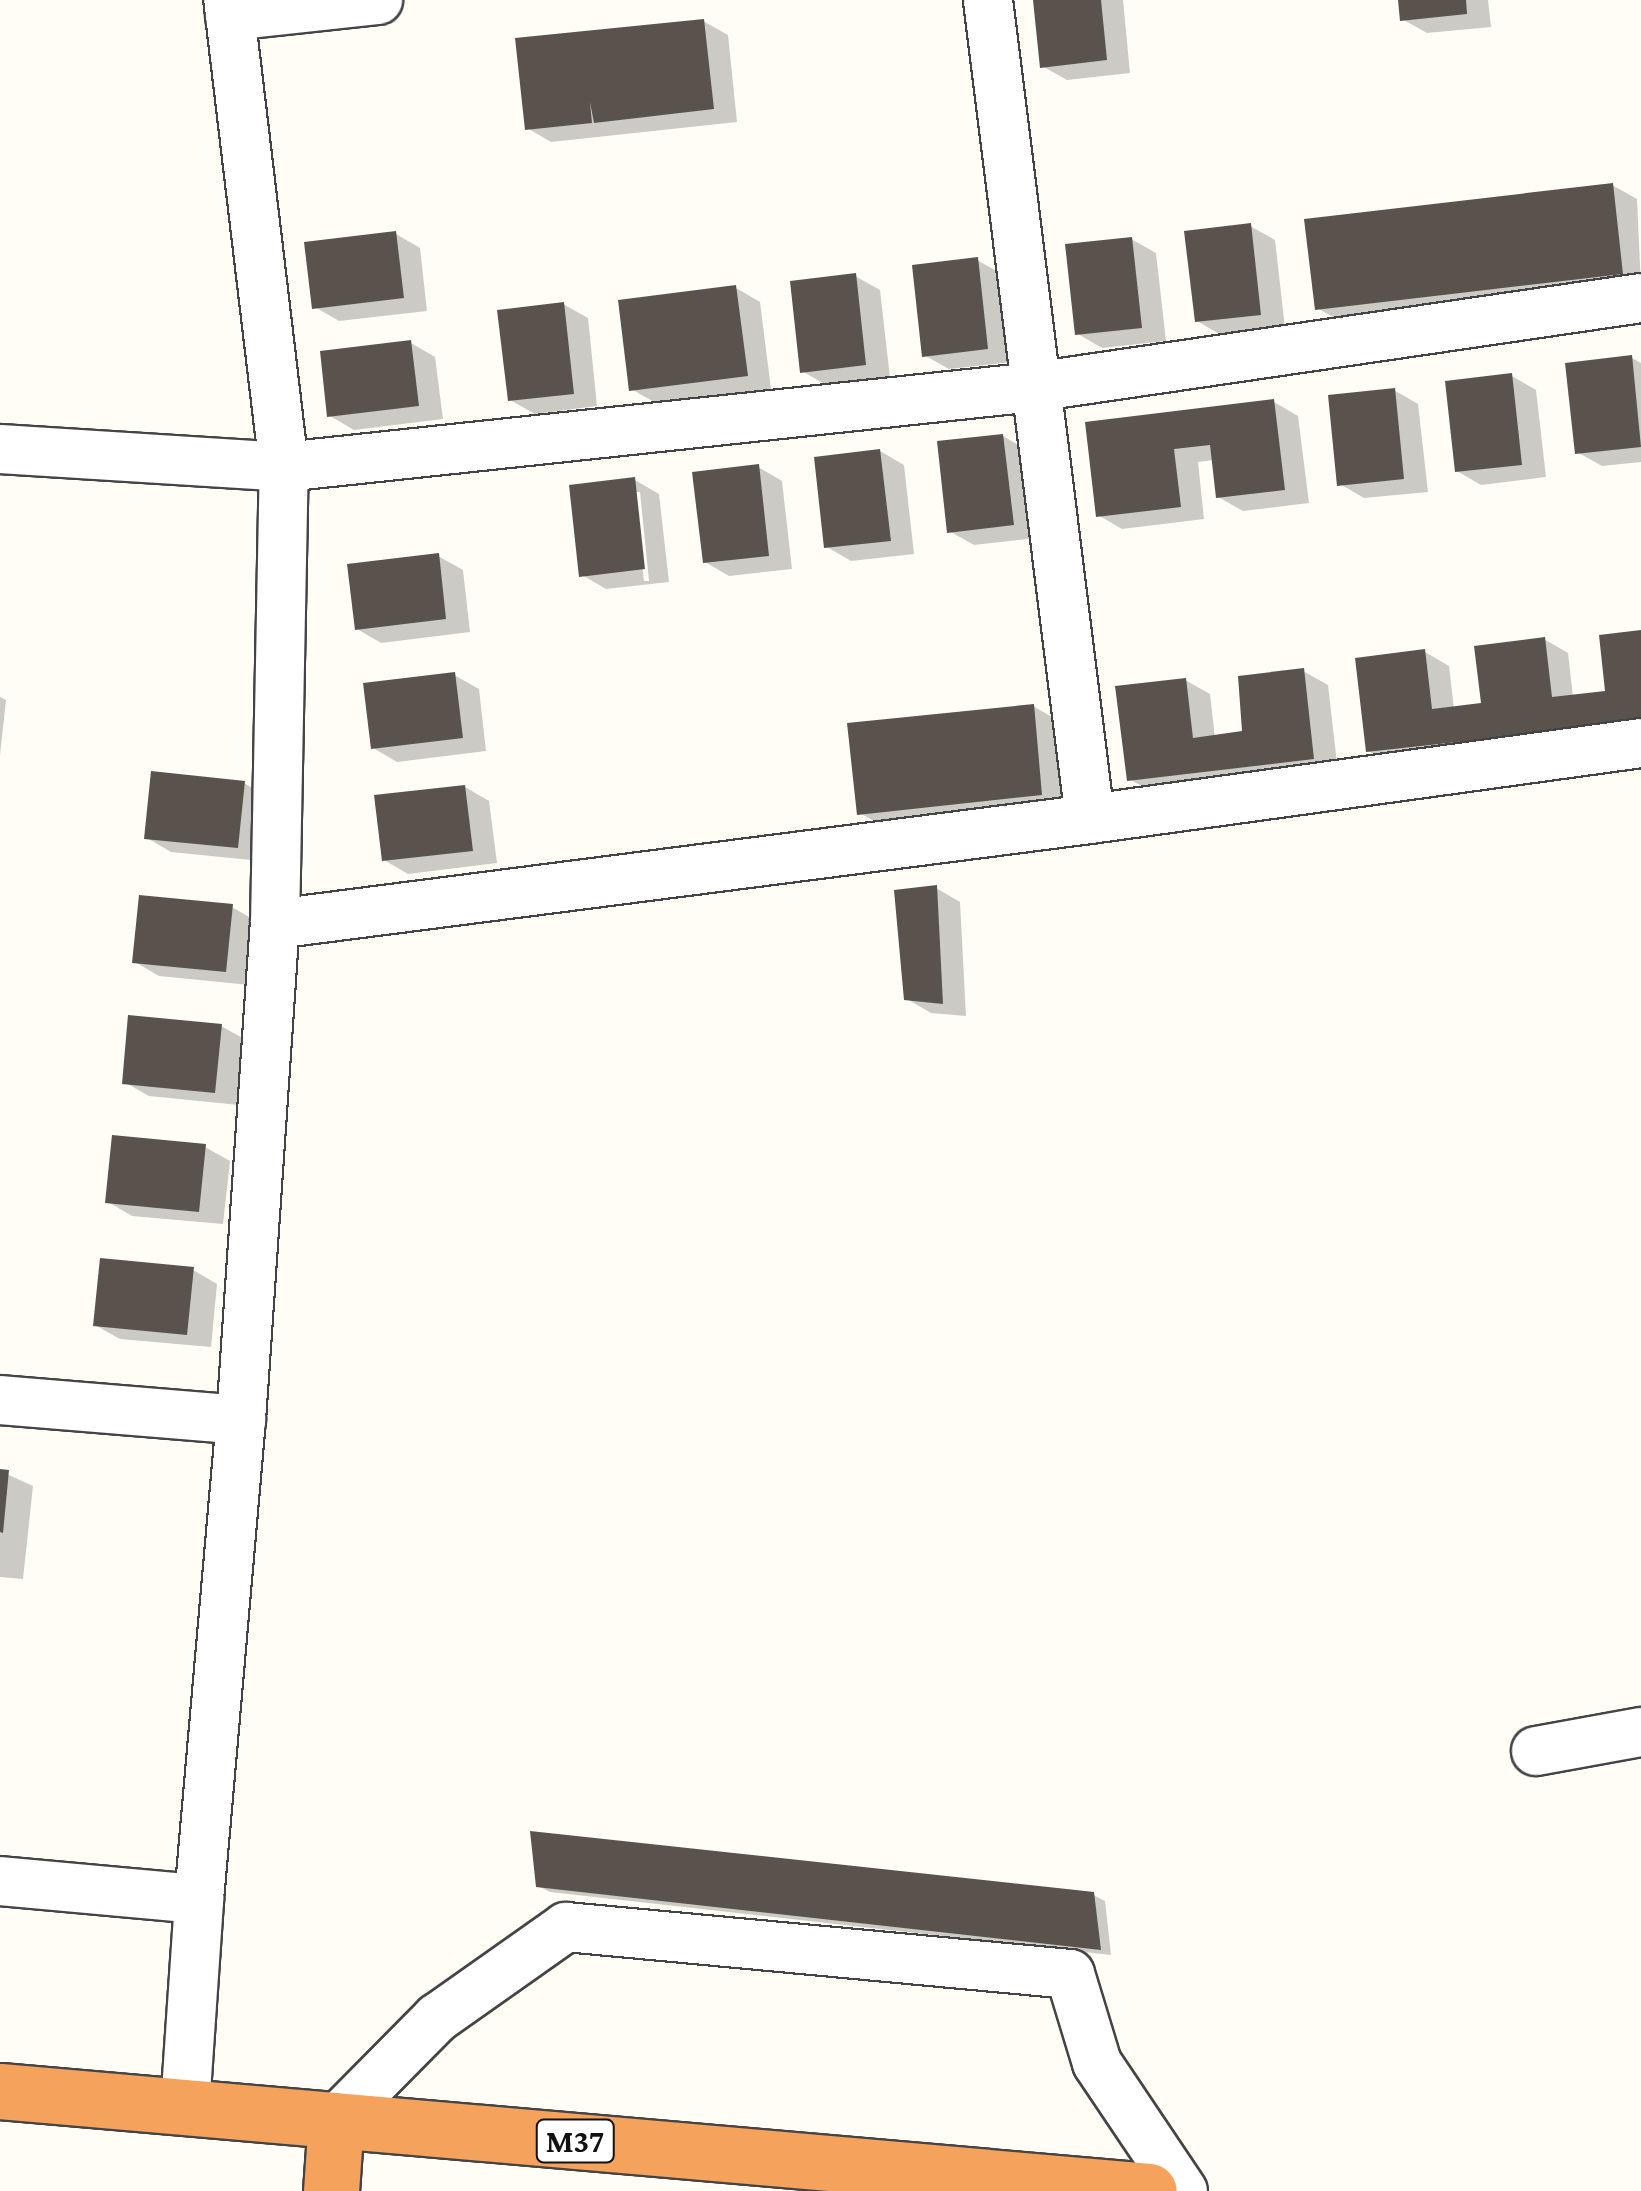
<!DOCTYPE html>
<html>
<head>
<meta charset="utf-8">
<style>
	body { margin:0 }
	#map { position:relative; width:1641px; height:2191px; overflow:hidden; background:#fffdf5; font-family:"Crimson Pro",serif }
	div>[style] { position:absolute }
	.shadow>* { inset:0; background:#0003 }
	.building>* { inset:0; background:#5a524d }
	.roads { filter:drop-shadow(2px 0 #444) drop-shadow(-2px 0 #444) drop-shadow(0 2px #444) drop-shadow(0 -2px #444) }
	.minor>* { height:48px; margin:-24px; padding:0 24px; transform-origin:24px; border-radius:24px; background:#fff }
	.highway>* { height:55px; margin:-27.5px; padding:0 27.5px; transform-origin:27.5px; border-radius:27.5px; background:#f5a25d }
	span { translate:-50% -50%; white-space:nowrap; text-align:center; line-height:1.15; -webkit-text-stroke:10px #fff; paint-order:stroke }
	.shield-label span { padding:2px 8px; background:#fff; border:2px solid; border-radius:8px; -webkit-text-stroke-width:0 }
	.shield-label { font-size:32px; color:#111; font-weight:700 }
</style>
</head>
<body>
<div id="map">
	<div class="shadow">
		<div style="clip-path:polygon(1036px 0,1123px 0,1130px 73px,1067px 80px,1042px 66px)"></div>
		<div style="clip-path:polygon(1400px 0,1488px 0,1491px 27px,1427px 33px,1402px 19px)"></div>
		<div style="clip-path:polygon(703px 21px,728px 35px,737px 122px,551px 142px,527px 128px)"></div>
		<div style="clip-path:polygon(1612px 185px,1637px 199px,1641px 287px,1342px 322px,1317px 308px)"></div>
		<div style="clip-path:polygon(1250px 226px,1275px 240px,1285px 328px,1221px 335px,1197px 321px)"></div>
		<div style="clip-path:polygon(396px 234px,420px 248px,427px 311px,339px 321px,315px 307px)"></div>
		<div style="clip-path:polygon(1131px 239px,1156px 253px,1166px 341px,1102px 348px,1078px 334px)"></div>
		<div style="clip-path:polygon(977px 260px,1002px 274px,1012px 362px,949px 369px,924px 355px)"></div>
		<div style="clip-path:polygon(855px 276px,880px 290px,890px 378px,826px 385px,802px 371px)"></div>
		<div style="clip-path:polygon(736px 288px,760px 302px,771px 389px,656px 403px,631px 389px)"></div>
		<div style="clip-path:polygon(563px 304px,588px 318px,597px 406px,535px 414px,510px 400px)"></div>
		<div style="clip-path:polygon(411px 343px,435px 357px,443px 419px,354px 430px,330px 416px)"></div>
		<div style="clip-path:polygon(1632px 358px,1641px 363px,1641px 462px,1602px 466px,1577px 452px)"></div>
		<div style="clip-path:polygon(1512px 376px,1536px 390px,1546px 477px,1481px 485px,1457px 471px)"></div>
		<div style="clip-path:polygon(1394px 390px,1418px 404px,1428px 492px,1364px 498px,1340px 484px)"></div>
		<div style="clip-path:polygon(1274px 402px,1298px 416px,1309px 503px,1243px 511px,1218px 497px,1214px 460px,1198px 462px,1204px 519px,1122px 529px,1098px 515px,1088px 424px)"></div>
		<div style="clip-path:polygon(1003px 436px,1027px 450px,1037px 538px,974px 545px,949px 531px)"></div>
		<div style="clip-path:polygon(880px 451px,904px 465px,914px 554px,851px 561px,827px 547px)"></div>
		<div style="clip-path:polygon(758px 467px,782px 481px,792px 569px,729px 576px,705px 562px)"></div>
		<div style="clip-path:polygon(evenodd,635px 480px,659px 494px,669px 582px,606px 589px,582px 575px,635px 480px,634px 492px,640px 492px,649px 581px,644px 581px,634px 492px)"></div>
		<div style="clip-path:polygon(438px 556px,463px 570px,470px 632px,381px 643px,357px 629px)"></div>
		<div style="clip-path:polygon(1641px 633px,1641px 739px,1393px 765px,1368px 751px,1425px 652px,1449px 666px,1454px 709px,1484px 705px,1544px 639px,1568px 653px,1573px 697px,1608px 694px)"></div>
		<div style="clip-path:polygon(1303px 671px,1328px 685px,1338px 772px,1154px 793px,1129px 779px,1185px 680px,1210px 694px,1215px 738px,1245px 734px)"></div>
		<div style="clip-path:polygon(454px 675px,479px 689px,486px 751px,397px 762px,373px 748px)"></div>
		<div style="clip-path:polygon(0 697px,6px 700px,0 755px)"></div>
		<div style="clip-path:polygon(1033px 706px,1057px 720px,1066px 808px,884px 827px,860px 813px)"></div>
		<div style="clip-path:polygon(244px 783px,268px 797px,262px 861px,171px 852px,147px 838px)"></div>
		<div style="clip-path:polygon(465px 787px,489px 801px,497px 863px,408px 874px,384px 860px)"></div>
		<div style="clip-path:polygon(936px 888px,960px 902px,966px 1016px,931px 1013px,907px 999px)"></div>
		<div style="clip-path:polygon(232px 907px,256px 921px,250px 985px,159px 976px,135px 962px)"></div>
		<div style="clip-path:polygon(221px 1026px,246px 1040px,239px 1105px,149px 1096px,124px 1082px)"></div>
		<div style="clip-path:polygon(205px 1147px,230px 1161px,223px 1224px,132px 1216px,108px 1202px)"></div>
		<div style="clip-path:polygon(193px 1270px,217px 1284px,211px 1347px,120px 1339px,95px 1325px)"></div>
		<div style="clip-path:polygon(0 1471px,33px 1486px,23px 1579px,0 1577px)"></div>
		<div style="clip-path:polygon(538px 1886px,1093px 1895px,1105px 1901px,1111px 1955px,550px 1892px)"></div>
	</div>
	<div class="building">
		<div style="clip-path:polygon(1033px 0,1101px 0,1107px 60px,1040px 68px)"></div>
		<div style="clip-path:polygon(1398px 0,1466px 0,1467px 14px,1400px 21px)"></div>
		<div style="clip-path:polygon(704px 19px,714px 109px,594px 123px,590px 102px,592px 123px,525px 130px,515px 38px)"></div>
		<div style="clip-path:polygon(1613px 183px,1623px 274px,1315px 310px,1304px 219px)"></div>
		<div style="clip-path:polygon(1251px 223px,1261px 315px,1195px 322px,1184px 231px)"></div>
		<div style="clip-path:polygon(396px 231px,404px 298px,312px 309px,304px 242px)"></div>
		<div style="clip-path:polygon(1132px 237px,1142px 328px,1075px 335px,1065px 244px)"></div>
		<div style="clip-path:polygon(978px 257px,988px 349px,922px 357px,912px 265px)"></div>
		<div style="clip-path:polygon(856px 273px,866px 365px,800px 373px,790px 281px)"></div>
		<div style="clip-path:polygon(736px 285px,748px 376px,629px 391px,618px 300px)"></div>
		<div style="clip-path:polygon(564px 302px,574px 394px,508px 401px,497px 310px)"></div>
		<div style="clip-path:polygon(411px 340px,419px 406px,327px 417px,320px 351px)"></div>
		<div style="clip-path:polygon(1632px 355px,1641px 447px,1575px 454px,1565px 363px)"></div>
		<div style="clip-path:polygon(1512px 373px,1522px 465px,1455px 472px,1445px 381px)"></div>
		<div style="clip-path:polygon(1395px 388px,1404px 479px,1337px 486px,1328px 395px)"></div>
		<div style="clip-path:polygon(1274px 399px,1285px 490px,1216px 498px,1210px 445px,1174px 449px,1181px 507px,1096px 517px,1085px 422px)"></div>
		<div style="clip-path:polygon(1003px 434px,1014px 525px,947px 533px,937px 441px)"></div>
		<div style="clip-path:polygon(880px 449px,891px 541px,824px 548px,814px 457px)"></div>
		<div style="clip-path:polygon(759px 464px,769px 556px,703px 563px,692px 472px)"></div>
		<div style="clip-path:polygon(635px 477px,645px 569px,579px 577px,569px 485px)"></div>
		<div style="clip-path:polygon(439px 553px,446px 619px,355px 630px,347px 564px)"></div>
		<div style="clip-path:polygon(1641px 630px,1641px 722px,1366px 752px,1355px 658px,1425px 649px,1432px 709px,1481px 703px,1474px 646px,1545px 637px,1552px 697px,1605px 691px,1599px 635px)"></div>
		<div style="clip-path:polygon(1304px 668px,1314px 759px,1127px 781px,1115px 686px,1186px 678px,1193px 738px,1242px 731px,1238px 676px)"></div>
		<div style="clip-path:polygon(455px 672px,463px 738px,371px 749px,363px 683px)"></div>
		<div style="clip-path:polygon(1034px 704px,1042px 795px,857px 815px,847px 723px)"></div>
		<div style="clip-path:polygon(151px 771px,245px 781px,238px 848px,144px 839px)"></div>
		<div style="clip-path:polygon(465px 785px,473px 851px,382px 861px,374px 795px)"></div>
		<div style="clip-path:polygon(937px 885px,943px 1004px,904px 1000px,894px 890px)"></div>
		<div style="clip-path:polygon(139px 895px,233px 904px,226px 972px,132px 963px)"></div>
		<div style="clip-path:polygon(128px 1015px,222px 1024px,215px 1093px,122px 1084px)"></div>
		<div style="clip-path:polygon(112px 1135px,206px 1144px,199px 1212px,105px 1203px)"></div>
		<div style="clip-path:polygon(100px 1258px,194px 1267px,187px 1335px,93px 1326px)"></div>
		<div style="clip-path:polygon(0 1469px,9px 1470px,3px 1533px,0 1532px)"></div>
		<div style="clip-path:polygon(530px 1831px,1094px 1892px,1101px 1950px,536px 1887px)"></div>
	</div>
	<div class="roads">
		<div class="minor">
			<div style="left:988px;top:0;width:825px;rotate:82.9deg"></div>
			<div style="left:230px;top:16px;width:149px;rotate:-6.2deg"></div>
			<div style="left:0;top:449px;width:285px;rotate:3.6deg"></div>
			<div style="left:284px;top:467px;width:754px;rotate:-6.09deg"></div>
			<div style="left:1034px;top:387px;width:613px;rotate:-8.34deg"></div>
			<div style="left:275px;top:924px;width:822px;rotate:-7.34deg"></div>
			<div style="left:1090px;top:819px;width:556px;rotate:-7.85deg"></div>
			<div style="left:0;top:1400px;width:242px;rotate:4.7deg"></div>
			<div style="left:1536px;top:1751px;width:107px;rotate:-10.3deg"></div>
			<div style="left:0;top:1881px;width:200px;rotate:5.2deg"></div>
			<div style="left:199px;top:1899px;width:481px;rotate:-85deg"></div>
			<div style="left:241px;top:1420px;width:497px;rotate:-86.1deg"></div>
			<div style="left:275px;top:924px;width:457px;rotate:-88.9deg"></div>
			<div style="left:284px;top:467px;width:470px;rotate:-96.8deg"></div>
			<div style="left:185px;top:2107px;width:208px;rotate:-86.1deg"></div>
			<div style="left:336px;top:2120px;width:144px;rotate:-45.3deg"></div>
			<div style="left:437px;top:2018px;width:158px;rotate:-35.2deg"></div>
			<div style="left:566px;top:1927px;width:506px;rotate:5.33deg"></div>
			<div style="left:1070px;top:1974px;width:93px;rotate:73.1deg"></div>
			<div style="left:1097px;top:2063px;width:154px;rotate:56.1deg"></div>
		</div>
		<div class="highway">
			<div style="left:0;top:2091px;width:1153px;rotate:4.97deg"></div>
			<div style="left:331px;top:2191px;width:71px;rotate:-86deg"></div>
		</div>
	</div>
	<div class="shield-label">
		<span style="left:575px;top:2141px">M37</span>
	</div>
</div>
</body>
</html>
